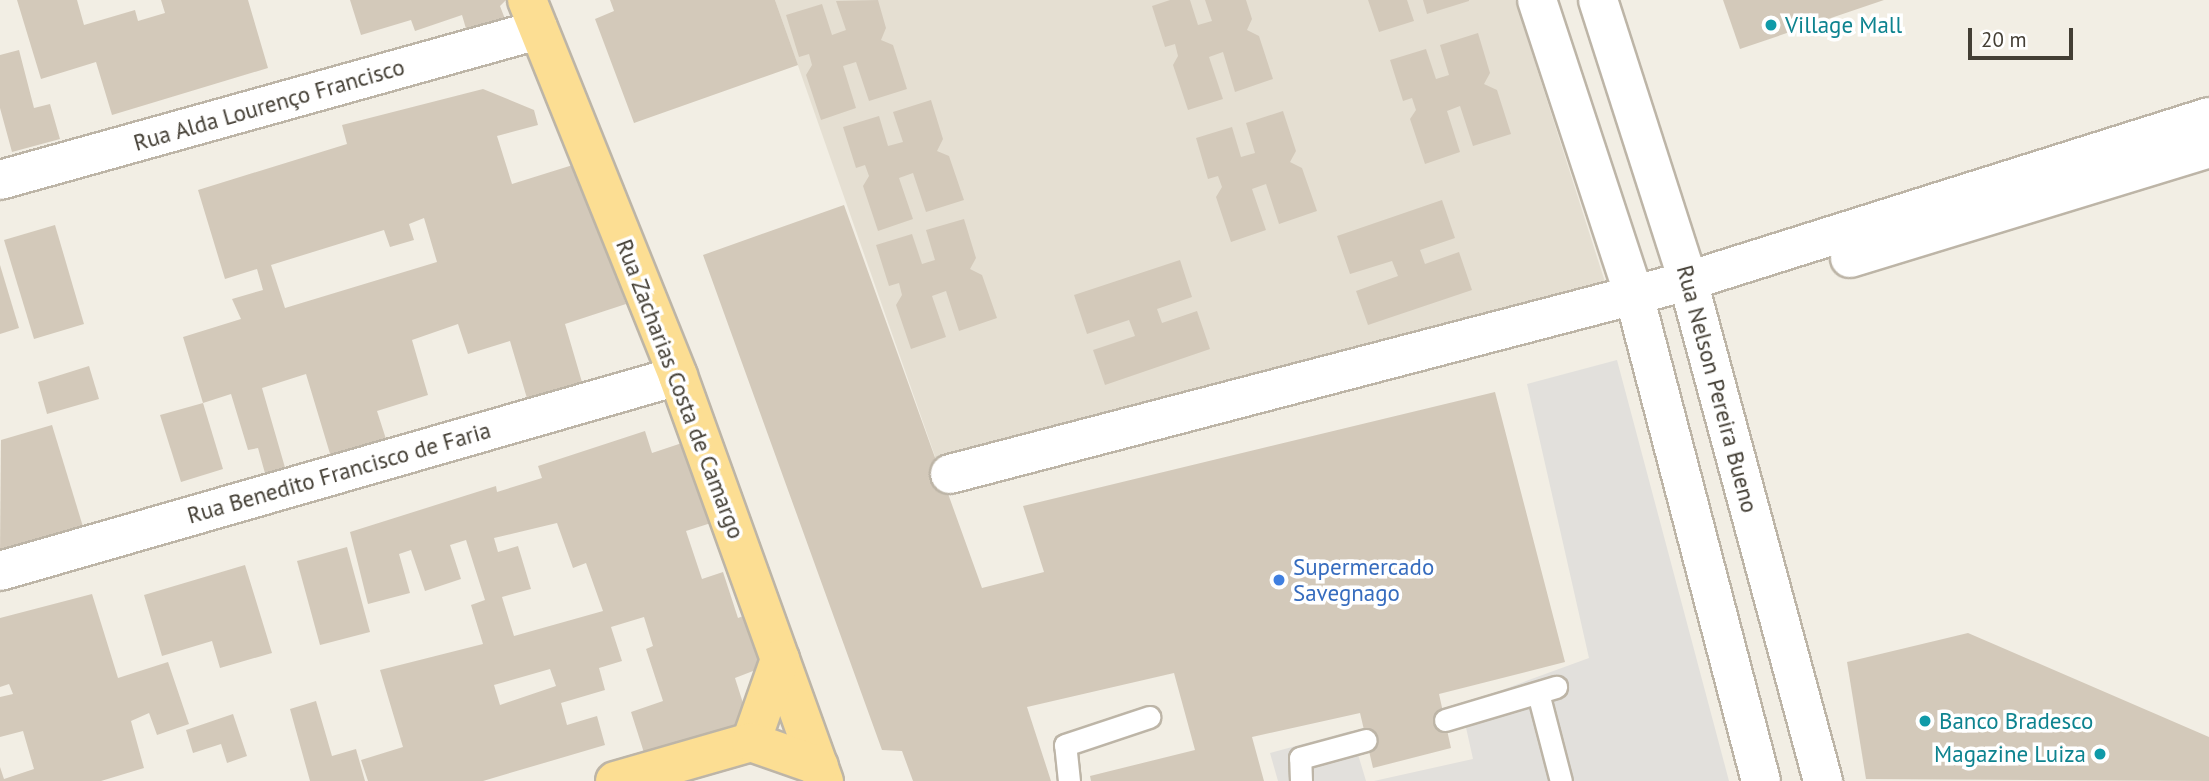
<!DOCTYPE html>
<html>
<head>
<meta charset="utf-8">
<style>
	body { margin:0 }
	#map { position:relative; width:2209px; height:781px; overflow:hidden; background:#f2eee4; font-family:"PT Sans",sans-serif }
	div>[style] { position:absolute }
	.residential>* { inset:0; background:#e5dfd2 }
	.parking>* { inset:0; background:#e2e0dc }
	.building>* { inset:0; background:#d3c9ba }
	.roads { filter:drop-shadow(2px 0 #bdb5a7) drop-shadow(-2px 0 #bdb5a7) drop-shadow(0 2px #bdb5a7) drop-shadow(0 -2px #bdb5a7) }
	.service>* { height:21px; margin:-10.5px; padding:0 10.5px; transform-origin:10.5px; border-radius:10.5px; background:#fff }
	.minor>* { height:38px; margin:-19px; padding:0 19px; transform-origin:19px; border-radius:19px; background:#fff }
	.primary>* { height:38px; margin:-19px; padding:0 19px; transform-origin:19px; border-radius:19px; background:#fcde93 }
	.dots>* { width:19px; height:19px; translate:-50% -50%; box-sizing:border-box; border:4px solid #fff; border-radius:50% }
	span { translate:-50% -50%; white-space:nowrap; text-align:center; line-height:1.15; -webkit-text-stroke:7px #fff; paint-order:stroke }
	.culture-label { font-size:23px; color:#0d838f }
	.left { translate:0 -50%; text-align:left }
	.right { translate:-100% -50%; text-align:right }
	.street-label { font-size:23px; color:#433e34 }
	.shop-label { font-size:23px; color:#366cbe }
	.scale { position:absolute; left:1968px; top:28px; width:105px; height:32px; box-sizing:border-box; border:4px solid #433e34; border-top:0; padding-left:9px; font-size:21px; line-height:24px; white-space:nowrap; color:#433e34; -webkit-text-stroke:5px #fff; paint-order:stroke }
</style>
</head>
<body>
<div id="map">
	<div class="residential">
		<div style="clip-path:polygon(775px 0,1515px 0,1605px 282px,937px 462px)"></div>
	</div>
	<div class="parking">
		<div style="clip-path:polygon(1617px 360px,1729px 781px,1374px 781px,1473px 759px,1461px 705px,1589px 658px,1527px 384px)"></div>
		<div style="clip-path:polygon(1351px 731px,1366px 781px,1278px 781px,1270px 753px)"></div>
	</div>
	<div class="building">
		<div style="clip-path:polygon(17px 0,77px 0,84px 25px,135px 10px,138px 21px,165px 13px,161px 0,248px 0,268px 68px,112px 115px,96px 62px,41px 79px)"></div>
		<div style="clip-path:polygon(350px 0,506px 0,500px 6px,505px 19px,467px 32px,462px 15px,415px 31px,411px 20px,361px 35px)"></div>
		<div style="clip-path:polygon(610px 0,775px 0,798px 65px,634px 123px,595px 19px,614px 11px)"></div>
		<div style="clip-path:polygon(878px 0,886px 28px,881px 40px,893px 45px,907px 89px,869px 101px,856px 62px,843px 66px,856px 108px,821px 120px,806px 75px,812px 65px,809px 54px,799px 57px,786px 15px,822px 4px,832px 35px,846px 30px,836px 1px)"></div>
		<div style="clip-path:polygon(1170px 0,1190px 0,1198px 25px,1212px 21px,1205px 0,1246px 0,1252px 19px,1247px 30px,1259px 36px,1273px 79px,1235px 92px,1223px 52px,1209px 57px,1223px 99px,1188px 110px,1173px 65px,1178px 56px,1175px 44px,1165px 47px,1152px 6px)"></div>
		<div style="clip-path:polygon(1368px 0,1407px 0,1414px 21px,1379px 32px)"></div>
		<div style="clip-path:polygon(1423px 0,1469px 0,1469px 1px,1427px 14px)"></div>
		<div style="clip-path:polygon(1723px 0,1884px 0,1740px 49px)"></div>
		<div style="clip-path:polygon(1478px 33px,1490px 73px,1484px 84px,1497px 90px,1511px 134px,1473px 146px,1460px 106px,1447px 111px,1460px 152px,1425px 164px,1410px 119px,1416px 110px,1412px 98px,1403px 101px,1390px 60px,1426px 49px,1436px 79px,1449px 75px,1440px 45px)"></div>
		<div style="clip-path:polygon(19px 50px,34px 108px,50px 104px,60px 139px,12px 152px,0 108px,0 55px)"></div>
		<div style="clip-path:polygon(evenodd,483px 89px,534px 110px,538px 125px,497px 136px,512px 184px,576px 164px,626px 304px,565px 324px,584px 389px,529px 405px,510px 341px,468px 354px,458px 324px,412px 340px,428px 395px,377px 411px,386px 439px,331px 457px,306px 374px,262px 388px,286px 471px,266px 477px,258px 448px,248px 450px,231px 394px,203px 403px,183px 337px,241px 319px,232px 299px,263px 290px,257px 269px,225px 279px,198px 190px,347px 144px,342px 125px,483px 89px,424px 218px,437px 262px,285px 308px,271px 265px,384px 230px,390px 247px,414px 240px,409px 224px,424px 218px)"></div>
		<div style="clip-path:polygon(931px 100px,943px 139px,937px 151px,949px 156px,964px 200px,926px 212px,913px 173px,899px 178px,913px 219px,878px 231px,863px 186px,869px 176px,865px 165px,856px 168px,843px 127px,879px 116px,888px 146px,903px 142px,893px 112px)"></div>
		<div style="clip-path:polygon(1283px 111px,1296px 151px,1290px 162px,1302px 168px,1317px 211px,1279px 224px,1266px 184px,1252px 189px,1266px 230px,1231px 242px,1216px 197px,1222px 187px,1218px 176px,1208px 179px,1196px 138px,1232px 127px,1241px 157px,1255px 153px,1246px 123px)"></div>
		<div style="clip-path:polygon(1442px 200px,1455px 238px,1420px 250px,1425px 264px,1459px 252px,1472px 290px,1368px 325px,1356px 291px,1398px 276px,1392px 261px,1350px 274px,1337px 236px)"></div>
		<div style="clip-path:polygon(844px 205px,982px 588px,1044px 572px,1023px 506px,1495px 392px,1565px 662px,1439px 694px,1451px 748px,1373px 768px,1360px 713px,1252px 737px,1264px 781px,1091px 781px,1090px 776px,1195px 750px,1174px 673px,1027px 707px,1051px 781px,913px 781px,902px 751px,882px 750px,703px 255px)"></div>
		<div style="clip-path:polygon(964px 219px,976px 258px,970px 269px,982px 275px,997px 318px,959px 331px,946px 291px,932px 296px,946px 337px,911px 349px,896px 305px,902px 295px,899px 283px,889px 286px,876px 245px,912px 234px,922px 264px,935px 260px,926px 230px)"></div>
		<div style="clip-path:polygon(55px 225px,84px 324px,34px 339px,4px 240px)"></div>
		<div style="clip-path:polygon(1180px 260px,1192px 297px,1157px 309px,1162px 323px,1197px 311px,1210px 349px,1105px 385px,1093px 350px,1135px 336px,1129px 320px,1087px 334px,1074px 295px)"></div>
		<div style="clip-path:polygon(0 265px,19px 328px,0 334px)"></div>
		<div style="clip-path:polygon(89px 366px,99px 399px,47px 414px,38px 382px)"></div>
		<div style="clip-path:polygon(203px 403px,223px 469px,181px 482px,160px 415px)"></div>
		<div style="clip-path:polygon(52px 425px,84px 530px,0 555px,1px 440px)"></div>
		<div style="clip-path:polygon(evenodd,645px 431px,652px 453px,682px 443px,711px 523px,686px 531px,702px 579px,723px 572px,738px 618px,749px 614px,766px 666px,735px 678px,750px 725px,646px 759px,631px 712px,663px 701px,646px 649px,653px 646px,644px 617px,611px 627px,622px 661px,599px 668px,605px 690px,561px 703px,567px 725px,597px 716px,605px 745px,483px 781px,368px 781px,361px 760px,403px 747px,380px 670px,483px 644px,471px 605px,485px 600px,466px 540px,450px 545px,461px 579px,425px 591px,411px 550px,399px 554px,410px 593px,368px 604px,350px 532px,496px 486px,497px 492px,542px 478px,538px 466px,645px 431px,557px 523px,573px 568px,586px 563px,603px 611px,514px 636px,502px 597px,531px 589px,518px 546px,498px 552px,494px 538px,557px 523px,645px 431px,550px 669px,556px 686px,500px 705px,494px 685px,550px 669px)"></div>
		<div style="clip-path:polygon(347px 547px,370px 632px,320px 645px,297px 561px)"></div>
		<div style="clip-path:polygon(245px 565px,272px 653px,220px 668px,212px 641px,162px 656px,144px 595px)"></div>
		<div style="clip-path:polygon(92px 594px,118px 678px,168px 662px,189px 724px,157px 735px,149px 713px,131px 721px,144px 768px,101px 781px,0 781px,0 767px,4px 779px,34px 769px,23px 731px,0 737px,0 697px,13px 694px,9px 684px,0 687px,0 618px)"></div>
		<div style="clip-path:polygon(1968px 633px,2209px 737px,2209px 781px,1866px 779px,1847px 662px)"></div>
		<div style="clip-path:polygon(316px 701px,332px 756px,356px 749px,365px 781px,310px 781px,290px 709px)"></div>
		<div style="clip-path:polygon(233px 714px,247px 756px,227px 763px,221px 744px,193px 753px,186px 730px)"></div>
	</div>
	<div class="roads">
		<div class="service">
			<div style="left:1538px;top:693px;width:91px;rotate:75.4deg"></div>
			<div style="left:1445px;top:720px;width:116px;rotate:-16.6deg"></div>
			<div style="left:1069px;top:781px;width:36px;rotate:-96deg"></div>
			<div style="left:1065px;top:745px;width:89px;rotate:-18.4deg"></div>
			<div style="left:1301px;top:781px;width:23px;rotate:-92deg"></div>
			<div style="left:1300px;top:758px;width:68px;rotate:-15.3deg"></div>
		</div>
		<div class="minor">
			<div style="left:1537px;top:0;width:311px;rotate:71.8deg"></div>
			<div style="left:1634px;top:295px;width:502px;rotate:75.36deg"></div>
			<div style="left:1598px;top:0;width:295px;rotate:72.2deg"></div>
			<div style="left:1688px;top:281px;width:518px;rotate:74.89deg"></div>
			<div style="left:0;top:180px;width:559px;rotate:-15.58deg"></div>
			<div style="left:1850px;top:258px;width:375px;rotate:-17deg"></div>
			<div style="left:950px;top:474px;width:763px;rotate:-14.66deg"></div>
			<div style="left:1688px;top:281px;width:546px;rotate:-17.47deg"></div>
			<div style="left:0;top:571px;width:705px;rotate:-16.05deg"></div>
		</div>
		<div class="primary">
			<div style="left:527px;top:0;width:405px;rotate:68.1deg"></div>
			<div style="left:678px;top:376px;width:431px;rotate:70.2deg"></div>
			<div style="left:751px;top:742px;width:88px;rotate:-70.7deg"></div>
			<div style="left:615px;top:781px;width:141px;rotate:-16deg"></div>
			<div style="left:751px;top:742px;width:72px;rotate:19.4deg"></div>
		</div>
	</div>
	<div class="dots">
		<div style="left:1771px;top:25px;background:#0f9aa8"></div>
		<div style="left:1279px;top:580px;background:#3f7fe0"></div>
		<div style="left:1925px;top:721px;background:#0f9aa8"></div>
		<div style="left:2100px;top:754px;background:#0f9aa8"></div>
	</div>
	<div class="culture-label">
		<span class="left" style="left:1785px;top:25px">Village Mall</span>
		<span class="left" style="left:1939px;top:721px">Banco Bradesco</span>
		<span class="right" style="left:2086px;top:754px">Magazine Luiza</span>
	</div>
	<div class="street-label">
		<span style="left:269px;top:105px;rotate:-16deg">Rua Alda Lourenço Francisco</span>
		<span style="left:680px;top:389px;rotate:69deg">Rua Zacharias Costa de Camargo</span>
		<span style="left:1717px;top:389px;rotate:75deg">Rua Nelson Pereira Bueno</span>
		<span style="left:339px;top:473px;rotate:-16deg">Rua Benedito Francisco de Faria</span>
	</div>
	<div class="shop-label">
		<span class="left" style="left:1293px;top:580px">Supermercado<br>Savegnago</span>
	</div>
	<div class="scale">20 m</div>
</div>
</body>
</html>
